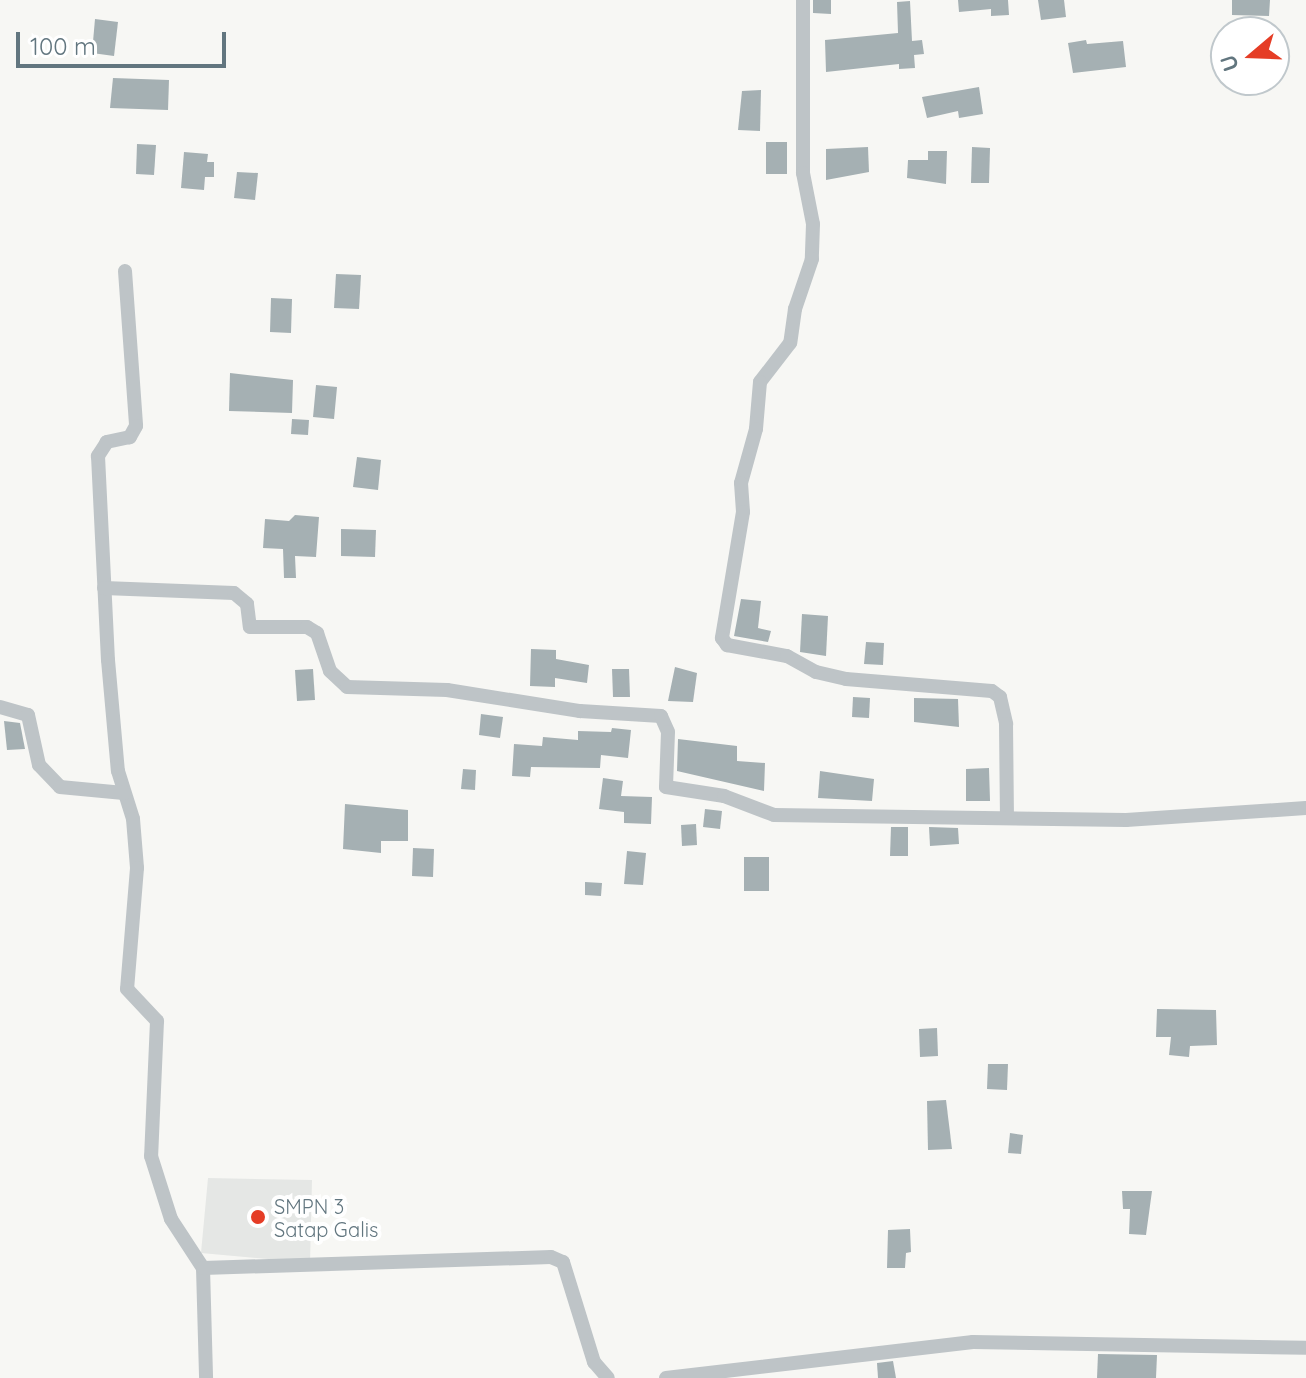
<!DOCTYPE html>
<html>
<head>
<meta charset="utf-8">
<style>
	body { margin:0 }
	#map { position:relative; width:1306px; height:1378px; overflow:hidden; background:#f7f7f4; font-family:Quicksand,sans-serif }
	div>[style] { position:absolute }
	.built>* { inset:0; background:#e5e7e5 }
	.building>* { inset:0; background:#a5b0b3 }
	.minor>* { height:14px; margin:-7px; padding:0 7px; transform-origin:7px; border-radius:7px; background:#bec4c7 }
	.dots>* { width:22px; height:22px; translate:-50% -50%; box-sizing:border-box; border:4px solid #fff; border-radius:50% }
	span { translate:-50% -50%; white-space:nowrap; text-align:center; line-height:1.15; -webkit-text-stroke:8px #fff; paint-order:stroke }
	.poi-label { font-size:20px; color:#62767f }
	.left { translate:0 -50%; text-align:left }
	.north { position:absolute; left:1210px; top:16px; width:80px; height:80px; box-sizing:border-box; background:#fff; border:2px solid #c0c8cc; border-radius:50%; rotate:251deg; font-size:22px; font-weight:700; line-height:32px; text-align:center; color:#62767f }
	.north::after { content:''; display:block; margin:auto; width:28px; height:36px; background:#e53d26; clip-path:polygon(50% 0,100% 100%,50% 72%,0 100%) }
	.scale { position:absolute; left:16px; top:32px; width:210px; height:36px; box-sizing:border-box; border:4px solid #62767f; border-top:0; padding-left:10px; font-size:24px; line-height:28px; white-space:nowrap; color:#62767f; -webkit-text-stroke:6px #fff; paint-order:stroke }
</style>
</head>
<body>
<div id="map">
	<div class="built">
		<div style="clip-path:polygon(208px 1178px,312px 1180px,310px 1263px,201px 1253px)"></div>
	</div>
	<div class="building">
		<div style="clip-path:polygon(813px 0,831px 0,831px 14px,813px 13px)"></div>
		<div style="clip-path:polygon(958px 0,1008px 0,1009px 15px,991px 16px,991px 9px,959px 12px)"></div>
		<div style="clip-path:polygon(1038px 0,1064px 0,1066px 17px,1041px 20px)"></div>
		<div style="clip-path:polygon(1232px 0,1270px 0,1269px 16px,1232px 15px)"></div>
		<div style="clip-path:polygon(910px 1px,912px 41px,922px 40px,924px 54px,914px 55px,915px 68px,899px 69px,899px 64px,826px 72px,825px 40px,898px 33px,897px 2px)"></div>
		<div style="clip-path:polygon(95px 19px,118px 22px,114px 56px,92px 53px)"></div>
		<div style="clip-path:polygon(1086px 40px,1087px 44px,1123px 41px,1126px 67px,1073px 73px,1068px 43px)"></div>
		<div style="clip-path:polygon(113px 78px,169px 80px,168px 110px,110px 108px)"></div>
		<div style="clip-path:polygon(979px 87px,983px 114px,959px 118px,958px 111px,927px 118px,922px 97px)"></div>
		<div style="clip-path:polygon(761px 90px,760px 131px,738px 130px,742px 91px)"></div>
		<div style="clip-path:polygon(766px 142px,787px 142px,787px 174px,766px 174px)"></div>
		<div style="clip-path:polygon(137px 144px,156px 145px,154px 175px,136px 174px)"></div>
		<div style="clip-path:polygon(868px 147px,869px 172px,826px 180px,826px 149px)"></div>
		<div style="clip-path:polygon(972px 147px,990px 148px,989px 183px,971px 183px)"></div>
		<div style="clip-path:polygon(928px 151px,947px 151px,946px 184px,907px 178px,908px 160px,928px 160px)"></div>
		<div style="clip-path:polygon(184px 152px,208px 154px,207px 162px,214px 162px,214px 177px,205px 177px,204px 190px,181px 188px)"></div>
		<div style="clip-path:polygon(237px 172px,258px 173px,255px 200px,234px 198px)"></div>
		<div style="clip-path:polygon(336px 274px,361px 275px,359px 309px,334px 308px)"></div>
		<div style="clip-path:polygon(271px 298px,292px 299px,291px 333px,270px 332px)"></div>
		<div style="clip-path:polygon(230px 373px,293px 380px,292px 413px,229px 411px)"></div>
		<div style="clip-path:polygon(316px 385px,337px 387px,334px 419px,313px 417px)"></div>
		<div style="clip-path:polygon(292px 419px,309px 420px,308px 435px,291px 434px)"></div>
		<div style="clip-path:polygon(357px 457px,381px 460px,378px 490px,353px 487px)"></div>
		<div style="clip-path:polygon(295px 515px,319px 517px,316px 557px,295px 556px,296px 578px,284px 578px,283px 549px,263px 548px,265px 519px,289px 521px)"></div>
		<div style="clip-path:polygon(341px 529px,376px 530px,375px 557px,341px 556px)"></div>
		<div style="clip-path:polygon(741px 599px,761px 601px,758px 628px,771px 631px,768px 642px,734px 636px)"></div>
		<div style="clip-path:polygon(802px 614px,828px 616px,826px 656px,800px 652px)"></div>
		<div style="clip-path:polygon(866px 642px,884px 643px,883px 665px,864px 664px)"></div>
		<div style="clip-path:polygon(531px 649px,556px 650px,556px 659px,589px 665px,587px 683px,555px 678px,555px 687px,530px 686px)"></div>
		<div style="clip-path:polygon(675px 667px,697px 673px,693px 702px,668px 701px)"></div>
		<div style="clip-path:polygon(313px 669px,315px 700px,297px 701px,295px 670px)"></div>
		<div style="clip-path:polygon(612px 669px,629px 669px,630px 697px,613px 697px)"></div>
		<div style="clip-path:polygon(853px 697px,870px 698px,869px 718px,852px 717px)"></div>
		<div style="clip-path:polygon(914px 698px,958px 699px,959px 727px,914px 722px)"></div>
		<div style="clip-path:polygon(481px 714px,503px 717px,500px 738px,479px 735px)"></div>
		<div style="clip-path:polygon(4px 721px,20px 723px,25px 749px,7px 750px)"></div>
		<div style="clip-path:polygon(612px 728px,631px 730px,628px 758px,601px 755px,600px 768px,531px 767px,530px 777px,512px 776px,514px 744px,542px 746px,543px 737px,578px 740px,578px 731px,611px 732px)"></div>
		<div style="clip-path:polygon(678px 739px,737px 746px,737px 761px,765px 763px,764px 791px,677px 771px)"></div>
		<div style="clip-path:polygon(989px 768px,990px 801px,966px 801px,966px 769px)"></div>
		<div style="clip-path:polygon(463px 769px,476px 770px,475px 790px,461px 789px)"></div>
		<div style="clip-path:polygon(820px 771px,874px 779px,872px 801px,818px 798px)"></div>
		<div style="clip-path:polygon(603px 778px,623px 781px,621px 796px,652px 797px,651px 824px,624px 823px,624px 812px,599px 809px)"></div>
		<div style="clip-path:polygon(345px 804px,408px 810px,408px 841px,381px 841px,381px 853px,343px 849px)"></div>
		<div style="clip-path:polygon(705px 809px,722px 811px,720px 829px,703px 827px)"></div>
		<div style="clip-path:polygon(696px 824px,697px 845px,682px 846px,681px 825px)"></div>
		<div style="clip-path:polygon(891px 827px,908px 827px,908px 856px,890px 856px)"></div>
		<div style="clip-path:polygon(929px 827px,958px 828px,959px 844px,930px 846px)"></div>
		<div style="clip-path:polygon(413px 848px,434px 849px,433px 877px,412px 876px)"></div>
		<div style="clip-path:polygon(627px 851px,646px 853px,643px 885px,624px 884px)"></div>
		<div style="clip-path:polygon(744px 857px,769px 857px,769px 891px,744px 891px)"></div>
		<div style="clip-path:polygon(585px 882px,602px 883px,601px 896px,585px 895px)"></div>
		<div style="clip-path:polygon(1157px 1009px,1216px 1010px,1217px 1045px,1190px 1046px,1189px 1057px,1169px 1055px,1171px 1037px,1156px 1037px)"></div>
		<div style="clip-path:polygon(937px 1028px,938px 1056px,920px 1057px,919px 1029px)"></div>
		<div style="clip-path:polygon(988px 1064px,1008px 1064px,1007px 1090px,987px 1089px)"></div>
		<div style="clip-path:polygon(946px 1100px,952px 1149px,928px 1150px,927px 1101px)"></div>
		<div style="clip-path:polygon(1010px 1133px,1023px 1135px,1021px 1154px,1008px 1153px)"></div>
		<div style="clip-path:polygon(1122px 1191px,1152px 1191px,1146px 1235px,1129px 1234px,1130px 1209px,1123px 1209px)"></div>
		<div style="clip-path:polygon(910px 1229px,911px 1252px,906px 1253px,905px 1268px,887px 1268px,888px 1230px)"></div>
		<div style="clip-path:polygon(1098px 1354px,1157px 1355px,1156px 1378px,1097px 1378px)"></div>
		<div style="clip-path:polygon(893px 1361px,896px 1378px,878px 1378px,877px 1363px)"></div>
	</div>
	<div class="minor">
		<div style="left:803px;top:0;width:173px;rotate:90deg"></div>
		<div style="left:803px;top:173px;width:52px;rotate:78.9deg"></div>
		<div style="left:813px;top:224px;width:35px;rotate:92deg"></div>
		<div style="left:812px;top:259px;width:53px;rotate:108.8deg"></div>
		<div style="left:795px;top:309px;width:34px;rotate:98deg"></div>
		<div style="left:790px;top:343px;width:49px;rotate:127.6deg"></div>
		<div style="left:760px;top:382px;width:47px;rotate:94.9deg"></div>
		<div style="left:756px;top:429px;width:56px;rotate:105.5deg"></div>
		<div style="left:741px;top:483px;width:29px;rotate:86deg"></div>
		<div style="left:743px;top:512px;width:128px;rotate:99.5deg"></div>
		<div style="left:722px;top:638px;width:9px;rotate:54deg"></div>
		<div style="left:727px;top:645px;width:61px;rotate:10.4deg"></div>
		<div style="left:787px;top:656px;width:33px;rotate:29deg"></div>
		<div style="left:816px;top:672px;width:31px;rotate:13deg"></div>
		<div style="left:846px;top:679px;width:146px;rotate:4.7deg"></div>
		<div style="left:992px;top:691px;width:10px;rotate:37deg"></div>
		<div style="left:1000px;top:697px;width:28px;rotate:77deg"></div>
		<div style="left:1006px;top:724px;width:92px;rotate:89.4deg"></div>
		<div style="left:125px;top:271px;width:155px;rotate:85.9deg"></div>
		<div style="left:136px;top:426px;width:13px;rotate:119deg"></div>
		<div style="left:130px;top:437px;width:24px;rotate:168deg"></div>
		<div style="left:107px;top:442px;width:17px;rotate:123deg"></div>
		<div style="left:98px;top:456px;width:204px;rotate:87.2deg"></div>
		<div style="left:108px;top:660px;width:111px;rotate:84.9deg"></div>
		<div style="left:118px;top:771px;width:50px;rotate:72.6deg"></div>
		<div style="left:133px;top:819px;width:49px;rotate:85.3deg"></div>
		<div style="left:137px;top:868px;width:121px;rotate:94.7deg"></div>
		<div style="left:127px;top:989px;width:44px;rotate:46.8deg"></div>
		<div style="left:157px;top:1021px;width:135px;rotate:92.5deg"></div>
		<div style="left:151px;top:1156px;width:66px;rotate:72.4deg"></div>
		<div style="left:171px;top:1219px;width:59px;rotate:56.9deg"></div>
		<div style="left:203px;top:1268px;width:110px;rotate:88.4deg"></div>
		<div style="left:104px;top:588px;width:130px;rotate:2.2deg"></div>
		<div style="left:234px;top:593px;width:17px;rotate:40deg"></div>
		<div style="left:247px;top:604px;width:23px;rotate:83deg"></div>
		<div style="left:250px;top:627px;width:57px"></div>
		<div style="left:307px;top:627px;width:12px;rotate:31deg"></div>
		<div style="left:317px;top:633px;width:40px;rotate:71.1deg"></div>
		<div style="left:330px;top:671px;width:23px;rotate:43deg"></div>
		<div style="left:347px;top:687px;width:100px;rotate:1.7deg"></div>
		<div style="left:447px;top:690px;width:135px;rotate:9deg"></div>
		<div style="left:580px;top:711px;width:81px;rotate:3.5deg"></div>
		<div style="left:661px;top:716px;width:17px;rotate:66deg"></div>
		<div style="left:668px;top:732px;width:55px;rotate:92.1deg"></div>
		<div style="left:666px;top:787px;width:59px;rotate:8.8deg"></div>
		<div style="left:724px;top:796px;width:53px;rotate:20.8deg"></div>
		<div style="left:774px;top:815px;width:352px;rotate:0.8deg"></div>
		<div style="left:1126px;top:820px;width:180px;rotate:-3.8deg"></div>
		<div style="left:0;top:707px;width:29px;rotate:16deg"></div>
		<div style="left:28px;top:715px;width:51px;rotate:77.6deg"></div>
		<div style="left:39px;top:765px;width:30px;rotate:46deg"></div>
		<div style="left:60px;top:787px;width:64px;rotate:5.4deg"></div>
		<div style="left:203px;top:1268px;width:348px;rotate:-1.8deg"></div>
		<div style="left:551px;top:1257px;width:13px;rotate:23deg"></div>
		<div style="left:563px;top:1262px;width:105px;rotate:72.8deg"></div>
		<div style="left:594px;top:1362px;width:21px;rotate:49deg"></div>
		<div style="left:666px;top:1378px;width:309px;rotate:-6.7deg"></div>
		<div style="left:973px;top:1342px;width:333px;rotate:1deg"></div>
	</div>
	<div class="dots">
		<div style="left:258px;top:1217px;background:#e53d26"></div>
	</div>
	<div class="poi-label">
		<span class="left" style="left:274px;top:1218px">SMPN 3<br>Satap Galis</span>
	</div>
	<div class="north">U</div>
	<div class="scale">100 m</div>
</div>
</body>
</html>
